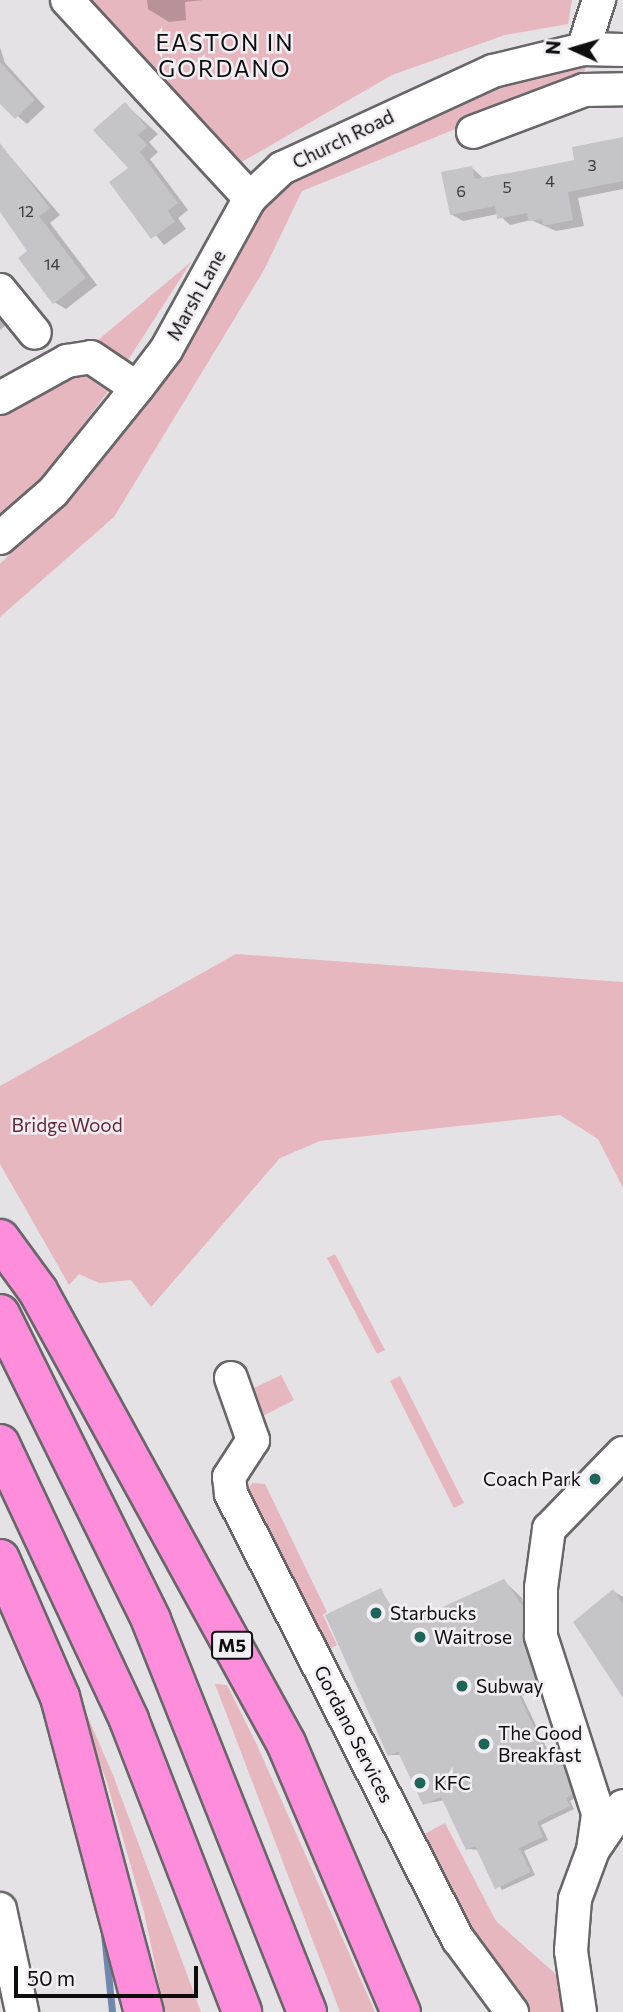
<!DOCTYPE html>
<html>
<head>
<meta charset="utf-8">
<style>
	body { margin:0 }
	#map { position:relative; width:623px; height:2012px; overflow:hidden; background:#e5e2e6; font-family:Commissioner,sans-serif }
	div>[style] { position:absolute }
	.green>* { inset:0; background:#e6b7bf }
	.shadow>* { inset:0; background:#0003 }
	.stream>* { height:7px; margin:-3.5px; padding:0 3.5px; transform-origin:3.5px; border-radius:3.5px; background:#7188ae }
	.building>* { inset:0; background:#c4c4c9 }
	.roads { filter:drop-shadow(2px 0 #686669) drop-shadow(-2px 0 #686669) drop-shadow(0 2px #686669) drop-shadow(0 -2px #686669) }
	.minor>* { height:32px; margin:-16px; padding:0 16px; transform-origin:16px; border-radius:16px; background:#fff }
	.highway>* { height:38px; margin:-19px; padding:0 19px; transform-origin:19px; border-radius:19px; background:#fe8edc }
	.dots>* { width:19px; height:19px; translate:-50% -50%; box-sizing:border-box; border:4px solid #f2eff4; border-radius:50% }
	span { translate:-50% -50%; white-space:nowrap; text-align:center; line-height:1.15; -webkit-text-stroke:5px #f2eff4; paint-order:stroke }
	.number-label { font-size:16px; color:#3b3b3d }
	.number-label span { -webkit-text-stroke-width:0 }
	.shield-label span { padding:2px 5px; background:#f2eff4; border:2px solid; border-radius:5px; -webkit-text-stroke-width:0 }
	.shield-label { font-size:18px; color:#0d0d0e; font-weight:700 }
	.street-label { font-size:19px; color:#0d0d0e }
	.park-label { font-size:19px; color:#662738 }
	.poi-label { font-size:19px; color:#0d0d0e }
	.right { translate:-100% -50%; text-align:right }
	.left { translate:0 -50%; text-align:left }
	.quarter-label { font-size:23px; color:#0d0d0e; letter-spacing:2px }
	.north { position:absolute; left:539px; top:14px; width:70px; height:70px; -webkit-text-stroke:5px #f2eff4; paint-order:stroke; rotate:274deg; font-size:19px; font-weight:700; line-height:28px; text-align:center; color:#0d0d0e }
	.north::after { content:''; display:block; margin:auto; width:24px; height:32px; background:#0d0d0e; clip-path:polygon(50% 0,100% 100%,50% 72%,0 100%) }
	.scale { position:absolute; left:14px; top:1966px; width:184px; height:32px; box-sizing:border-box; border:4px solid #0d0d0e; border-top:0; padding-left:9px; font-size:21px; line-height:24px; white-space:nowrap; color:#0d0d0e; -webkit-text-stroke:5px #f2eff4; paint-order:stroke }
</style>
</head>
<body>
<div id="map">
	<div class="green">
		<div style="clip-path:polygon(82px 0,572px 0,568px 24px,505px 35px,392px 75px,240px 163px)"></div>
		<div style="clip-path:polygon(580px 56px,586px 67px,582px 78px,302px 191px,264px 270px,114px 517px,0 617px,0 564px,67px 499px,271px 192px,384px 126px)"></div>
		<div style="clip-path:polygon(191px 262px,107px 393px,43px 478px,0 514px,0 403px,66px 367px)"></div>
		<div style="clip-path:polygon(236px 954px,623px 982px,623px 1188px,598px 1139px,560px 1115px,320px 1141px,280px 1158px,151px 1307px,131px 1280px,99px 1283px,79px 1274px,69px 1285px,0 1164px,0 1086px)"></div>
		<div style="clip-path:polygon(335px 1254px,385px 1350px,377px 1354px,327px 1258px)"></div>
		<div style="clip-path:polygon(281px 1375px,294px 1400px,263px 1416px,250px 1390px)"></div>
		<div style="clip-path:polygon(400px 1376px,464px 1503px,454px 1508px,390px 1381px)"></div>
		<div style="clip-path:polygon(252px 1483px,265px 1484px,327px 1612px,323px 1615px,337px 1645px,325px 1651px,246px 1492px)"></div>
		<div style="clip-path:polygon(215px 1684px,227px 1685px,257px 1745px,375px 2012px,340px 2012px)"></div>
		<div style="clip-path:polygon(77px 1692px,113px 1775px,201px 2012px,165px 2012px,144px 1912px,106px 1779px,73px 1697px)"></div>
		<div style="clip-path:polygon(445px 1823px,496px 1921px,558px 1976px,566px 2012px,523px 2012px,513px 2001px,415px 1839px)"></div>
	</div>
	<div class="shadow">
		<div style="clip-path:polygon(147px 0,203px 0,185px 2px,186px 20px,169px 22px,148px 9px)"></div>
		<div style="clip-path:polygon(0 47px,5px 63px,45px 107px,27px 124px,0 101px)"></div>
		<div style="clip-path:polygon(125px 104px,158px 134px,149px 142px,158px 152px,150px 159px,188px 210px,178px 218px,186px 229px,164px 245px,112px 182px,130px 169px)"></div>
		<div style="clip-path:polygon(623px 138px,623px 189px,578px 198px,584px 226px,556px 231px,531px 220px,510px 225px,498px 214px,463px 221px,451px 214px,472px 168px,484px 179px,577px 161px)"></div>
		<div style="clip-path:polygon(7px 153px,60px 215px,50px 223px,97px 285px,66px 309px,54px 302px,30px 251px,0 210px,0 158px)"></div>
		<div style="clip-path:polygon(0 312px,8px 323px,0 330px)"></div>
		<div style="clip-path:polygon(504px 1581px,522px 1598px,542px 1687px,522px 1696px,548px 1751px,562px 1750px,577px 1797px,570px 1801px,574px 1809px,541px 1825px,548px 1840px,524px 1851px,535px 1875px,502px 1890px,479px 1850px,468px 1849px,445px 1800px,424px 1804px,401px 1755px,389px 1755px,381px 1590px,400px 1621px,422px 1610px,428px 1616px)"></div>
		<div style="clip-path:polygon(613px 1591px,623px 1597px,623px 1695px)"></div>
	</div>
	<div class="stream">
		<div style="left:104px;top:1934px;width:78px;rotate:84.1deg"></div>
	</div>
	<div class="building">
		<div style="clip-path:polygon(0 62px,35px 100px,15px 119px,0 104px)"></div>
		<div style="clip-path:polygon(125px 102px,147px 127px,138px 135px,147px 145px,140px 152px,178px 203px,168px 211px,175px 222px,151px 239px,109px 182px,128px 168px,93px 130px)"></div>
		<div style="clip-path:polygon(623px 137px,623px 181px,568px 192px,573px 220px,543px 226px,542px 219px,529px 221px,527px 213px,497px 219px,495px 206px,450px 215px,441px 172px,472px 166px,475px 179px,520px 171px,574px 160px,572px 147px)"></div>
		<div style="clip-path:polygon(0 143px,50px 208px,39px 216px,86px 278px,53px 304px,18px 258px,27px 251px,0 212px)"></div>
		<div style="clip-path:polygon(504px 1579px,523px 1606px,523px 1641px,537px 1685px,518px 1693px,545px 1751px,557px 1745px,573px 1794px,566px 1798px,570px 1806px,537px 1822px,543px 1837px,519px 1848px,531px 1872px,495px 1889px,475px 1846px,466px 1850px,441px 1797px,423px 1805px,398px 1752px,388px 1756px,325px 1615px,381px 1588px,397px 1620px,422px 1608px,425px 1615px)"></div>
		<div style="clip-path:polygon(613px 1589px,623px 1604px,623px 1698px,573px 1622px)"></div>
	</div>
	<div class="roads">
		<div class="minor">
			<div style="left:67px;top:0;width:270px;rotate:47.3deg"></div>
			<div style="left:583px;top:49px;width:52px;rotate:-71.9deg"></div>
			<div style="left:473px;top:132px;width:119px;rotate:-20.7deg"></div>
			<div style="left:584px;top:90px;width:39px;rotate:-1deg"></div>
			<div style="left:0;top:290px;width:55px;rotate:50.9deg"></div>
			<div style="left:0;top:398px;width:77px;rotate:-28.9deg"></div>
			<div style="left:67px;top:361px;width:24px;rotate:-9deg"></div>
			<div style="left:91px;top:357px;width:55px;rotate:34deg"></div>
			<div style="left:0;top:538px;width:70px;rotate:-41deg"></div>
			<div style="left:53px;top:492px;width:134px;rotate:-51.1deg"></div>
			<div style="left:137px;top:388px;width:48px;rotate:-52.7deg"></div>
			<div style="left:166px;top:350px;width:174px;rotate:-61.1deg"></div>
			<div style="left:250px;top:198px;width:44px;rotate:-43.2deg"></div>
			<div style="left:282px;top:168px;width:232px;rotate:-24.7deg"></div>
			<div style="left:493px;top:71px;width:93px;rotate:-13.7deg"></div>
			<div style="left:583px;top:49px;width:40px;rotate:1.4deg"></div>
			<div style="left:231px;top:1378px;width:66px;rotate:70.5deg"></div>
			<div style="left:253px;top:1440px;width:44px;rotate:123deg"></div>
			<div style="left:229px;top:1477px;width:17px;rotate:83deg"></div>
			<div style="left:231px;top:1494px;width:500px;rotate:63deg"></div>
			<div style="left:458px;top:1939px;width:91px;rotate:53.5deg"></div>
			<div style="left:593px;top:1850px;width:37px;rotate:-82deg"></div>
			<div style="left:598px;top:1813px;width:186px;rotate:-107.9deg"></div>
			<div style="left:541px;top:1636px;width:48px;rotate:-90deg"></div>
			<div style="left:541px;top:1588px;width:60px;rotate:-82.3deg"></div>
			<div style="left:549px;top:1529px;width:106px;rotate:-45.8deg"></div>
			<div style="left:0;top:1909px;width:105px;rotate:77.9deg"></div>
			<div style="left:580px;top:2012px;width:62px;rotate:-98.4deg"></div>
			<div style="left:571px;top:1951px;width:52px;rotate:-85.6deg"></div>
			<div style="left:575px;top:1899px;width:52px;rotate:-69.8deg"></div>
			<div style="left:593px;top:1850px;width:53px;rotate:-55.7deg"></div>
		</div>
		<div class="highway">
			<div style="left:0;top:1239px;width:64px;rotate:53.8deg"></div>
			<div style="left:38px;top:1291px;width:516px;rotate:61.25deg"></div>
			<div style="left:286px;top:1743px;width:293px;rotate:66.9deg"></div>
			<div style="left:0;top:1314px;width:341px;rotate:63.7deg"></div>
			<div style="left:151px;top:1620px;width:422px;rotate:68.3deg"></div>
			<div style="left:0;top:1444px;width:305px;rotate:64.9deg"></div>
			<div style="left:129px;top:1720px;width:313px;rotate:68.8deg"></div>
			<div style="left:0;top:1559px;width:150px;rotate:66.5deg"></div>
			<div style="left:60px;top:1697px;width:326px;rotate:75.1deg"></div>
		</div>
	</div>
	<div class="dots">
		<div style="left:595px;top:1479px;background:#1e6559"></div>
		<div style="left:376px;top:1613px;background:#1e6559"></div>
		<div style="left:420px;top:1637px;background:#1e6559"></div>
		<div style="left:462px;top:1686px;background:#1e6559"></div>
		<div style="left:484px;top:1744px;background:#1e6559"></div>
		<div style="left:420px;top:1783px;background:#1e6559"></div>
	</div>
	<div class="number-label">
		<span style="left:592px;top:165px">3</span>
		<span style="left:550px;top:181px">4</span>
		<span style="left:507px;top:187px">5</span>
		<span style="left:461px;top:191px">6</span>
		<span style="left:26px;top:211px">12</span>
		<span style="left:52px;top:264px">14</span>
	</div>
	<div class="shield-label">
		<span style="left:232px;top:1645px">M5</span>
	</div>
	<div class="street-label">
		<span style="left:343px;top:139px;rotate:-26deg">Church Road</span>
		<span style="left:196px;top:295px;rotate:-61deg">Marsh Lane</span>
		<span style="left:354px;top:1734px;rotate:63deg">Gordano Services</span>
	</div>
	<div class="park-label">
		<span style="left:67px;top:1125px">Bridge Wood</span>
	</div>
	<div class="poi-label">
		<span class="right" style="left:581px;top:1479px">Coach Park</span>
		<span class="left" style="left:390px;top:1613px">Starbucks</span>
		<span class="left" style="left:434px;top:1637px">Waitrose</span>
		<span class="left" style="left:476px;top:1686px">Subway</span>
		<span class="left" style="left:498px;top:1744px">The Good<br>Breakfast</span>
		<span class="left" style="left:434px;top:1783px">KFC</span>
	</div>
	<div class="quarter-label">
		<span style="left:225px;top:55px">EASTON IN<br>GORDANO</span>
	</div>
	<div class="north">N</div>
	<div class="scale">50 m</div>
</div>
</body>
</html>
